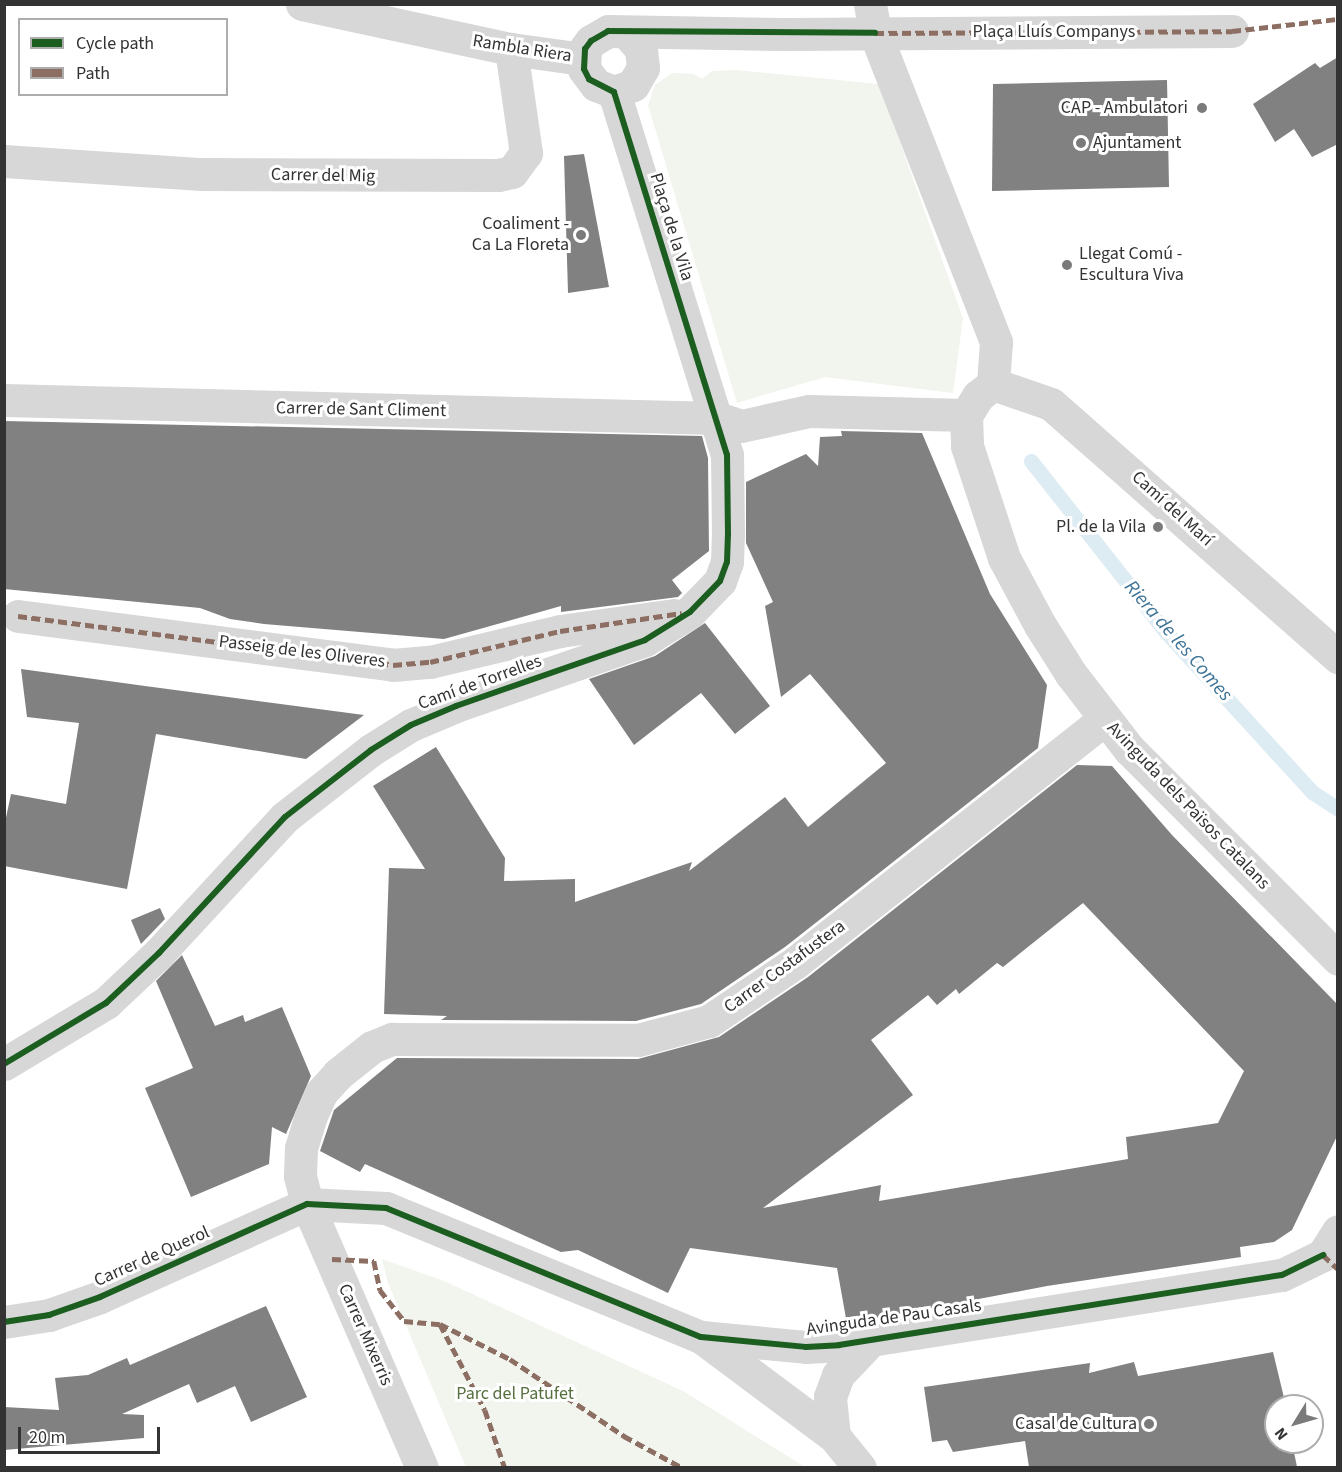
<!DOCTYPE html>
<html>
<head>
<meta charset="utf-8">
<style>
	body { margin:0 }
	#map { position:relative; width:1342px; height:1472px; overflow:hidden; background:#fff; font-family:"Source Sans 3",sans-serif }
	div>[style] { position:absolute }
	.green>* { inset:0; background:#f1f5ed }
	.stream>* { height:15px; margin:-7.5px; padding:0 7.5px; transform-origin:7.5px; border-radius:7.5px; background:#ddebf3 }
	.building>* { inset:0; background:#818181 }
	.minor>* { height:33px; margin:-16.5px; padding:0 16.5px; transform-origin:16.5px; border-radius:16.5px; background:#d7d7d7 }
	.quiet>* { height:4.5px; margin-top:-2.25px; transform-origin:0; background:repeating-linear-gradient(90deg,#8d6e63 0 9px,transparent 0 13.5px) }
	.cycleway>* { height:6px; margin:-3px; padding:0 3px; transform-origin:3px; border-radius:3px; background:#1b5e20 }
	.dots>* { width:16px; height:16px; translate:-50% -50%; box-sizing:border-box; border:3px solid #fff; border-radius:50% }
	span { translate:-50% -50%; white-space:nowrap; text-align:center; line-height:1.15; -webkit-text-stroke:6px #fff; paint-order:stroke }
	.street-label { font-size:18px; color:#333 }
	.poi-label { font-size:18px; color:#333 }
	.right { translate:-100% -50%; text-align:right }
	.left { translate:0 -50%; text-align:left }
	.park-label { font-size:18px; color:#56703f }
	.water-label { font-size:20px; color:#3f7597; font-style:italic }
	.frame { position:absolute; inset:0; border:6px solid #333; pointer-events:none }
	.legend { position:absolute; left:18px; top:18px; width:210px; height:78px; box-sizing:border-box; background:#fff; border:2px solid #adadad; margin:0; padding:8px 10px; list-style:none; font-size:18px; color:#333 }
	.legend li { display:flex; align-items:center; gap:12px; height:30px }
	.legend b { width:30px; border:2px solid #adadad }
	.north { position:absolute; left:1264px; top:1394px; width:60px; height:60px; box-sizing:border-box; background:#fff; border:2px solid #adadad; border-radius:50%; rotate:233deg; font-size:16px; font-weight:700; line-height:24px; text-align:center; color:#333 }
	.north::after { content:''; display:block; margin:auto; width:21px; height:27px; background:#7a7a7a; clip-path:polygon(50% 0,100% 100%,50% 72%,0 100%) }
	.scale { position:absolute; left:18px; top:1427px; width:142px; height:27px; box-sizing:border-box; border:3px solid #333; border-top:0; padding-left:8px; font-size:18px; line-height:21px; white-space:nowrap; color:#333; -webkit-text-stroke:4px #fff; paint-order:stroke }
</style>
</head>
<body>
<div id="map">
	<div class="green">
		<div style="clip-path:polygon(736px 70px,879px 84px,963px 318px,953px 393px,825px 377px,737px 403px,648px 105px,655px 85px,672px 73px,693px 74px,702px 79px,712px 71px)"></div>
		<div style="clip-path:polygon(382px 1259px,444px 1281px,683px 1391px,805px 1467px,466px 1467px,388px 1283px)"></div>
	</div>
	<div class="stream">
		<div style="left:1031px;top:461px;width:218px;rotate:51.7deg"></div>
		<div style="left:1166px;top:632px;width:217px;rotate:47.6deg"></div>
		<div style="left:1312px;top:792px;width:31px;rotate:33deg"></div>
	</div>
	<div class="building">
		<div style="clip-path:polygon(1338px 57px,1338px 144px,1312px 157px,1294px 129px,1275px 142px,1253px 104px,1315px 63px,1320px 68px)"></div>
		<div style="clip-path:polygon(1167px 80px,1169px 187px,992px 191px,993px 84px)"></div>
		<div style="clip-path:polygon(584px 154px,609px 287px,568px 293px,564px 156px)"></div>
		<div style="clip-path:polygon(4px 421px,702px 436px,708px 458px,709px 551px,672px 580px,682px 593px,678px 597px,561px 612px,561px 606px,444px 639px,264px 624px,230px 619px,200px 608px,4px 589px)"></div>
		<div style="clip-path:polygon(841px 431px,922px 433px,990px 594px,1047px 685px,1038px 748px,785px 947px,701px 1004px,636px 1021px,441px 1020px,447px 1016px,384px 1014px,389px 868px,425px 869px,373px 786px,436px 747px,505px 858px,504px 881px,575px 879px,575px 902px,692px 862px,689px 871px,785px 797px,808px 827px,886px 763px,810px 674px,781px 697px,765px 606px,773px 602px,746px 543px,746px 482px,806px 454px,818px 466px,820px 437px,842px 436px)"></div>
		<div style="clip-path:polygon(705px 623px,770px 706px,735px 734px,701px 693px,634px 745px,589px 679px,655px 656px)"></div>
		<div style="clip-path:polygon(21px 669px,145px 686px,364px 715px,306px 759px,156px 734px,127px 889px,4px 866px,4px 827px,11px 794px,66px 804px,79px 723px,27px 717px)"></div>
		<div style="clip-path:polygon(evenodd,1077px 765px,1112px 766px,1172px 835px,1338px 1005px,1338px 1134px,1292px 1230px,1274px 1242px,1240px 1247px,1241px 1257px,1047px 1286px,847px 1324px,837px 1268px,690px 1248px,668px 1293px,578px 1250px,561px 1252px,365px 1164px,360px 1172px,320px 1151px,334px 1110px,397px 1058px,638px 1059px,719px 1037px,808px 977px,1077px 765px,1083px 903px,1244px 1071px,1218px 1123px,1126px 1137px,1128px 1159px,879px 1201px,881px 1185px,763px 1208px,913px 1095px,871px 1040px,928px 995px,937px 1005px,956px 989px,959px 994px,997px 963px,1003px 967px,1083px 903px)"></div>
		<div style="clip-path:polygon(160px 908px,165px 919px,141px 944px,131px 920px)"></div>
		<div style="clip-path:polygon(182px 955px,215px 1026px,243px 1015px,245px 1022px,282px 1007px,311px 1076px,286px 1134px,272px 1127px,269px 1164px,191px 1197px,145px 1088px,193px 1068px,156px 981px)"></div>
		<div style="clip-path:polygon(266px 1306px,307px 1397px,251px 1422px,235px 1386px,197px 1403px,189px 1384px,122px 1414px,144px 1415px,144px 1438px,4px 1450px,4px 1407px,59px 1410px,55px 1378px,88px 1375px,127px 1358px,130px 1365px)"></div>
		<div style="clip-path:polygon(1273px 1352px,1286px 1406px,1276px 1406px,1276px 1442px,1292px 1442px,1297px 1467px,1029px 1467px,1025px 1441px,953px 1452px,947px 1440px,932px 1442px,924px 1387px,1090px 1363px,1089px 1373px,1134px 1362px,1138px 1376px)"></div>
	</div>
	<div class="minor">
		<div style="left:302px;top:4px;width:214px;rotate:12.2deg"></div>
		<div style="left:511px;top:49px;width:73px;rotate:7.9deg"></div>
		<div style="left:870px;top:4px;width:29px;rotate:80deg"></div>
		<div style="left:875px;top:33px;width:332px;rotate:68.6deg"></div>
		<div style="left:996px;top:342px;width:42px;rotate:94.1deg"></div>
		<div style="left:614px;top:92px;width:20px;rotate:-20deg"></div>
		<div style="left:633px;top:85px;width:20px;rotate:-60deg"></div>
		<div style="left:643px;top:68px;width:19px;rotate:-96deg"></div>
		<div style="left:641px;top:49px;width:20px;rotate:-131deg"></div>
		<div style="left:4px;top:161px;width:198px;rotate:3.8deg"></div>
		<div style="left:202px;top:174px;width:296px;rotate:0.2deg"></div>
		<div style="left:498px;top:175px;width:14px;rotate:-12deg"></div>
		<div style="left:512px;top:172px;width:24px;rotate:-54deg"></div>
		<div style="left:526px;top:153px;width:105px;rotate:-98.2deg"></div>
		<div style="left:993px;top:384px;width:19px;rotate:141deg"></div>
		<div style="left:978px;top:396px;width:22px;rotate:122deg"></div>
		<div style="left:966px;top:415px;width:31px;rotate:88deg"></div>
		<div style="left:967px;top:446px;width:118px;rotate:71.7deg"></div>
		<div style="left:1004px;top:558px;width:76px;rotate:61.8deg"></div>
		<div style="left:1040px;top:625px;width:58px;rotate:57.7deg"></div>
		<div style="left:1071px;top:674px;width:95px;rotate:52.3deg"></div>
		<div style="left:1129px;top:749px;width:296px;rotate:45.1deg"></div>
		<div style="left:993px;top:384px;width:61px;rotate:19deg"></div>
		<div style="left:1051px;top:404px;width:383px;rotate:41.4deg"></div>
		<div style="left:4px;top:400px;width:713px;rotate:1.45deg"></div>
		<div style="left:717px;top:418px;width:25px;rotate:18deg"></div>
		<div style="left:741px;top:426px;width:70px;rotate:-12.4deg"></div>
		<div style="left:809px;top:411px;width:157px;rotate:1.5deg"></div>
		<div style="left:18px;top:616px;width:378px;rotate:7.4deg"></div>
		<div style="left:393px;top:665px;width:37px;rotate:-5deg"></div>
		<div style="left:430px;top:662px;width:134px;rotate:-13.4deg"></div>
		<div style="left:560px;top:631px;width:115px;rotate:-8deg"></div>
		<div style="left:4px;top:1064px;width:119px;rotate:-30.9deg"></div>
		<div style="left:106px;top:1003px;width:73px;rotate:-43.3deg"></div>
		<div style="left:159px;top:953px;width:185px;rotate:-47.2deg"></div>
		<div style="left:285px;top:817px;width:109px;rotate:-37.9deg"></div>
		<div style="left:371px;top:750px;width:47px;rotate:-32deg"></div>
		<div style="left:411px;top:725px;width:49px;rotate:-22.9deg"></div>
		<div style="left:456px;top:706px;width:200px;rotate:-19.2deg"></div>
		<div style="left:645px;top:640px;width:53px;rotate:-31.9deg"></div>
		<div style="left:690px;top:612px;width:43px;rotate:-45.9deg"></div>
		<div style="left:720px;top:581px;width:20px;rotate:-70deg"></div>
		<div style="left:727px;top:562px;width:27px;rotate:-88deg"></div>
		<div style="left:728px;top:535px;width:80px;rotate:-90.7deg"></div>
		<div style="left:727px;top:455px;width:380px;rotate:-107.3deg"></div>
		<div style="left:614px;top:92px;width:19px;rotate:-159deg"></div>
		<div style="left:596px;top:85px;width:20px;rotate:-127deg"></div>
		<div style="left:584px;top:69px;width:20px;rotate:-87deg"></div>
		<div style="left:585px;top:49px;width:10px;rotate:-53deg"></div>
		<div style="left:591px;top:41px;width:20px;rotate:-30deg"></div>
		<div style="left:608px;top:31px;width:178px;rotate:1deg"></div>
		<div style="left:786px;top:34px;width:446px;rotate:-0.4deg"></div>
		<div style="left:1323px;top:1255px;width:28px;rotate:-58deg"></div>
		<div style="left:4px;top:1322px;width:46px;rotate:-8.8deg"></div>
		<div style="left:49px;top:1315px;width:54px;rotate:-19.4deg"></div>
		<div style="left:100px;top:1297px;width:227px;rotate:-24.2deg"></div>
		<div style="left:307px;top:1204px;width:79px;rotate:2.9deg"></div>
		<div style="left:386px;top:1208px;width:340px;rotate:22.3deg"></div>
		<div style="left:701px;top:1337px;width:105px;rotate:5.4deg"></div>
		<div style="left:806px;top:1347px;width:33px;rotate:-3deg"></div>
		<div style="left:839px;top:1345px;width:448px;rotate:-9deg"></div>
		<div style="left:1282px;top:1275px;width:46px;rotate:-26deg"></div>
		<div style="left:701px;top:1337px;width:166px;rotate:36.7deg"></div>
		<div style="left:834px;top:1436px;width:41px;rotate:50.9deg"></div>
		<div style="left:834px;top:1436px;width:39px;rotate:-96deg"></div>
		<div style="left:830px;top:1397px;width:23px;rotate:-70deg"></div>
		<div style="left:838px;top:1375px;width:50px;rotate:-46.6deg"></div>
		<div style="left:422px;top:1468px;width:288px;rotate:-113.5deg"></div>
		<div style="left:307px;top:1204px;width:29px;rotate:-104deg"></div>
		<div style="left:300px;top:1176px;width:28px;rotate:-88deg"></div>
		<div style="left:301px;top:1148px;width:31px;rotate:-73deg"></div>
		<div style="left:310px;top:1118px;width:27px;rotate:-66deg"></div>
		<div style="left:321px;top:1093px;width:25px;rotate:-48deg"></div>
		<div style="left:338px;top:1074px;width:43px;rotate:-38.5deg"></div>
		<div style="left:372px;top:1047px;width:22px;rotate:-22deg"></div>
		<div style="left:392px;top:1039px;width:246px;rotate:0.2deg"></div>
		<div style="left:638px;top:1040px;width:73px;rotate:-15deg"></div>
		<div style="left:709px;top:1021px;width:105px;rotate:-34.1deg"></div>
		<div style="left:796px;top:962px;width:392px;rotate:-38.2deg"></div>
	</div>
	<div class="quiet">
		<div style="left:875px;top:33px;width:357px;rotate:-0.3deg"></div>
		<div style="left:1232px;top:31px;width:107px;rotate:-6.5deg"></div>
		<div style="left:18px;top:616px;width:378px;rotate:7.4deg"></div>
		<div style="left:393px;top:665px;width:37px;rotate:-5deg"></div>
		<div style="left:430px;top:662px;width:134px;rotate:-13.4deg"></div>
		<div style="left:560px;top:631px;width:123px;rotate:-8.4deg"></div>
		<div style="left:1323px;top:1255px;width:21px;rotate:43deg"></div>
		<div style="left:332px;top:1259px;width:42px;rotate:2.7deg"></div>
		<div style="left:374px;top:1261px;width:30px;rotate:78deg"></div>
		<div style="left:380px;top:1290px;width:39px;rotate:52deg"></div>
		<div style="left:404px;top:1321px;width:36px;rotate:5deg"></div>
		<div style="left:440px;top:1324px;width:78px;rotate:26.6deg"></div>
		<div style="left:510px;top:1359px;width:138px;rotate:34deg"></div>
		<div style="left:624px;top:1436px;width:67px;rotate:28.5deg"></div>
		<div style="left:440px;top:1324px;width:97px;rotate:62.4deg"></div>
		<div style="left:485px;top:1410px;width:61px;rotate:71deg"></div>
	</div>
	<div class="cycleway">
		<div style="left:4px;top:1064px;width:119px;rotate:-30.9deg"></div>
		<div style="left:106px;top:1003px;width:73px;rotate:-43.3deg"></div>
		<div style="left:159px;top:953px;width:185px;rotate:-47.2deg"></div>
		<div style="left:285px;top:817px;width:109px;rotate:-37.9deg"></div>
		<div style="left:371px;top:750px;width:47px;rotate:-32deg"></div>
		<div style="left:411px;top:725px;width:49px;rotate:-22.9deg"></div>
		<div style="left:456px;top:706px;width:200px;rotate:-19.2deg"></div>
		<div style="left:645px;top:640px;width:53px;rotate:-31.9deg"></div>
		<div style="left:690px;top:612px;width:43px;rotate:-45.9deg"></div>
		<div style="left:720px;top:581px;width:20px;rotate:-70deg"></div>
		<div style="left:727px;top:562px;width:27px;rotate:-88deg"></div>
		<div style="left:728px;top:535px;width:80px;rotate:-90.7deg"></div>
		<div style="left:727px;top:455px;width:380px;rotate:-107.3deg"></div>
		<div style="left:614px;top:92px;width:28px;rotate:-153deg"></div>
		<div style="left:589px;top:79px;width:11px;rotate:-117deg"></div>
		<div style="left:584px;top:69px;width:20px;rotate:-87deg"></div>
		<div style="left:585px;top:49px;width:10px;rotate:-53deg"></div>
		<div style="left:591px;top:41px;width:20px;rotate:-30deg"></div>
		<div style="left:608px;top:31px;width:267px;rotate:0.4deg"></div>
		<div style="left:4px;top:1322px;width:46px;rotate:-8.8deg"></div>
		<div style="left:49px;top:1315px;width:54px;rotate:-19.4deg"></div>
		<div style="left:100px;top:1297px;width:227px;rotate:-24.2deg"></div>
		<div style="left:307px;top:1204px;width:79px;rotate:2.9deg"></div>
		<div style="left:386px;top:1208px;width:340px;rotate:22.3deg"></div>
		<div style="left:701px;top:1337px;width:105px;rotate:5.4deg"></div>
		<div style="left:806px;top:1347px;width:33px;rotate:-3deg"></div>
		<div style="left:839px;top:1345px;width:448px;rotate:-9deg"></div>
		<div style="left:1282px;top:1275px;width:46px;rotate:-26deg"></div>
	</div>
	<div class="dots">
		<div style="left:1202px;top:108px;background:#7a7a7a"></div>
		<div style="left:1081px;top:143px;background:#7a7a7a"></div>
		<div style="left:581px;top:235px;background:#7a7a7a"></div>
		<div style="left:1067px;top:265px;background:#7a7a7a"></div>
		<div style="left:1158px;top:527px;background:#7a7a7a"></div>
		<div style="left:1149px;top:1424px;background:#7a7a7a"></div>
	</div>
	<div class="street-label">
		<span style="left:1054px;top:32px">Plaça Lluís Companys</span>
		<span style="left:522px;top:49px;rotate:9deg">Rambla Riera</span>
		<span style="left:323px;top:176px;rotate:1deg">Carrer del Mig</span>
		<span style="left:671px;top:227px;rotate:73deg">Plaça de la Vila</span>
		<span style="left:361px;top:410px;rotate:1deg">Carrer de Sant Climent</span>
		<span style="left:1172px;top:509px;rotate:42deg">Camí del Marí</span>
		<span style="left:302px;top:652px;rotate:7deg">Passeig de les Oliveres</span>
		<span style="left:480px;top:683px;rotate:-20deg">Camí de Torrelles</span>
		<span style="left:1188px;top:806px;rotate:46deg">Avinguda dels Països Catalans</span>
		<span style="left:785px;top:967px;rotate:-36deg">Carrer Costafustera</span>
		<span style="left:152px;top:1257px;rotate:-24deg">Carrer de Querol</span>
		<span style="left:894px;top:1318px;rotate:-8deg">Avinguda de Pau Casals</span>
		<span style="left:365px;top:1335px;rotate:66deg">Carrer Mixerris</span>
	</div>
	<div class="poi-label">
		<span class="right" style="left:1188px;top:108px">CAP - Ambulatori</span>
		<span class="left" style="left:1093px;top:143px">Ajuntament</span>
		<span class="right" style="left:569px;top:235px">Coaliment -<br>Ca La Floreta</span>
		<span class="left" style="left:1079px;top:265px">Llegat Comú -<br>Escultura Viva</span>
		<span class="right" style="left:1146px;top:527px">Pl. de la Vila</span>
		<span class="right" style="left:1137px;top:1424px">Casal de Cultura</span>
	</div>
	<div class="park-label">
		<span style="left:515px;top:1394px">Parc del Patufet</span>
	</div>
	<div class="water-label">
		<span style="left:1178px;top:641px;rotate:49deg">Riera de les Comes</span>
	</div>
	<div class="frame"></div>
	<ul class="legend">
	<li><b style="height:8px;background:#1b5e20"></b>Cycle path</li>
	<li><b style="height:8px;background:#8d6e63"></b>Path</li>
	</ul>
	<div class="north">N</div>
	<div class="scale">20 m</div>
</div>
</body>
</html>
